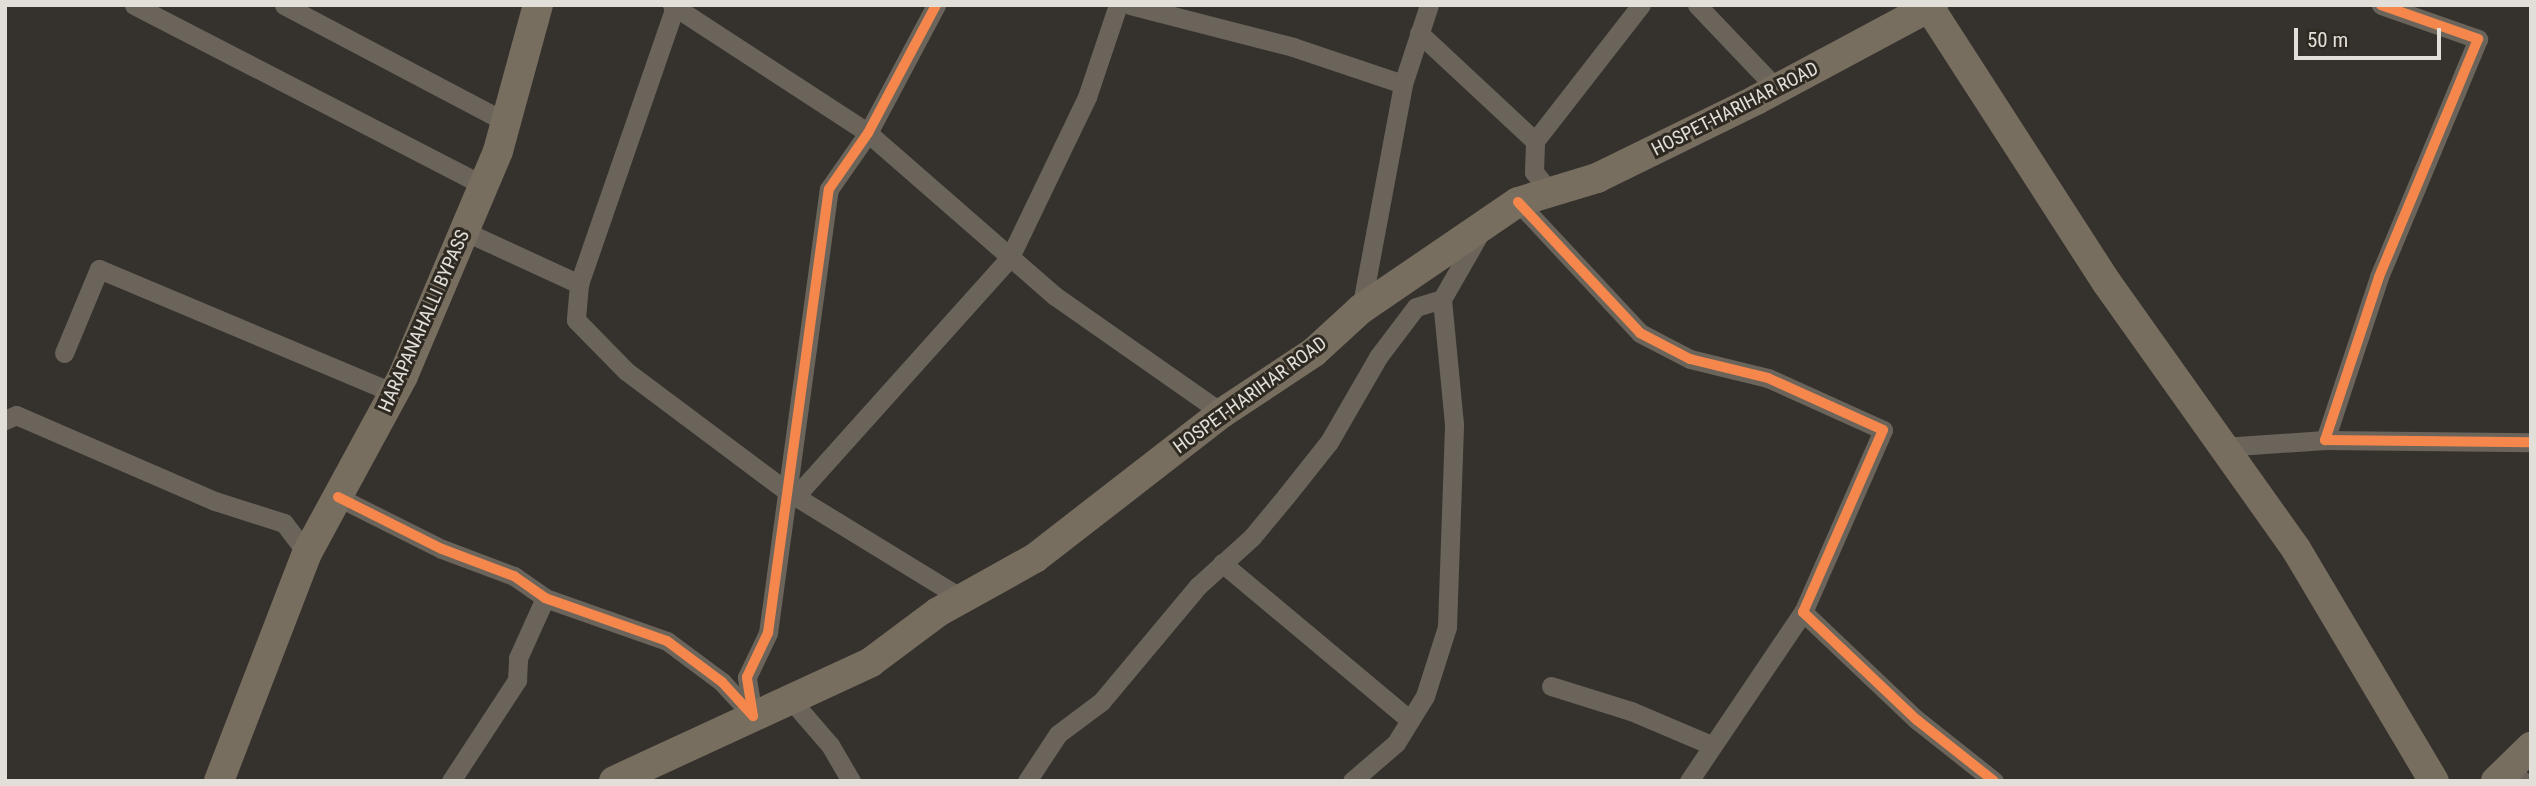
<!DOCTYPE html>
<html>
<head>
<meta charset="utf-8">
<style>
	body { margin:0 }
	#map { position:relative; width:2536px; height:786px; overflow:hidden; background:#35322e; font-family:"Roboto Condensed",sans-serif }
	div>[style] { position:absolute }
	.minor>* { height:19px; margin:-9.5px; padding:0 9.5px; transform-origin:9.5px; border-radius:9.5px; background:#6b645b }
	.primary>* { height:30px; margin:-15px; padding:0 15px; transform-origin:15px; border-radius:15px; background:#776e5f }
	.cycleway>* { height:10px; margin:-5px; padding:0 5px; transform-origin:5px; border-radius:5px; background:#f5874c }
	span { translate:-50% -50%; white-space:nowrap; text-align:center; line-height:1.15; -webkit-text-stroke:6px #2e2921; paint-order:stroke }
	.street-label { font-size:19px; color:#e2dfd9 }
	.frame { position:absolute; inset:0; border:7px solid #e2dfd9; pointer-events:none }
	.scale { position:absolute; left:2294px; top:28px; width:147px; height:32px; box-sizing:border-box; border:4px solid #e2dfd9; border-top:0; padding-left:9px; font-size:21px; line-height:24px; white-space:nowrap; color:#e2dfd9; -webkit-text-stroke:5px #2e2921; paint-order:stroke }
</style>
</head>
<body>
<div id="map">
	<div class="minor">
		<div style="left:134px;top:5px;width:393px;rotate:27.3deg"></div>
		<div style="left:284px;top:5px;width:251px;rotate:27.8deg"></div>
		<div style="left:672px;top:5px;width:234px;rotate:33.1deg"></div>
		<div style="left:868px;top:133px;width:248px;rotate:41.1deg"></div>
		<div style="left:1055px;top:296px;width:204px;rotate:35deg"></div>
		<div style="left:1130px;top:5px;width:168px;rotate:14.4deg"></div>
		<div style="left:1293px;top:47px;width:116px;rotate:18.6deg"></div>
		<div style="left:1697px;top:5px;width:116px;rotate:46.4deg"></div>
		<div style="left:2381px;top:5px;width:103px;rotate:19.3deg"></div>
		<div style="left:2478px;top:39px;width:258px;rotate:112.6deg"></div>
		<div style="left:2379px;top:277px;width:172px;rotate:108.3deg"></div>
		<div style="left:2325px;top:440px;width:206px;rotate:0.6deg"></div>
		<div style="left:1419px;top:33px;width:158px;rotate:43deg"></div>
		<div style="left:1551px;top:193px;width:27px;rotate:-129deg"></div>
		<div style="left:1534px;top:172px;width:31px;rotate:-88deg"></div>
		<div style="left:1535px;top:141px;width:172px;rotate:-52.1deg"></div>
		<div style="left:1518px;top:202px;width:179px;rotate:47deg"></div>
		<div style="left:1640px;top:333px;width:56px;rotate:27.5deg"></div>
		<div style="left:1690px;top:359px;width:80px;rotate:13.7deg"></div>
		<div style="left:1768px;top:378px;width:126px;rotate:24.3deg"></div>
		<div style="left:1883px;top:430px;width:199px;rotate:113.7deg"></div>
		<div style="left:1803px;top:612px;width:157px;rotate:43.5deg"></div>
		<div style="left:1917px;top:720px;width:98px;rotate:38.4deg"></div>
		<div style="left:464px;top:231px;width:127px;rotate:24.7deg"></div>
		<div style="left:579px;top:284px;width:36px;rotate:95deg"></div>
		<div style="left:576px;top:320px;width:71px;rotate:45.6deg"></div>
		<div style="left:626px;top:371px;width:199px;rotate:36.8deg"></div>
		<div style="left:785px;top:490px;width:206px;rotate:31.5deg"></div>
		<div style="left:579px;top:284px;width:293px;rotate:-70.9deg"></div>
		<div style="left:1361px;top:309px;width:229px;rotate:-79.4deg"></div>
		<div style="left:1403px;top:84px;width:83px;rotate:-71.8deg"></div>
		<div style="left:64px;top:353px;width:91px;rotate:-67.4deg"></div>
		<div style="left:99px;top:269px;width:320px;rotate:22.8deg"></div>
		<div style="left:5px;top:420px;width:12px;rotate:-24deg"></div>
		<div style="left:16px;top:415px;width:217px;rotate:23.4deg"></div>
		<div style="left:215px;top:501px;width:72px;rotate:17.7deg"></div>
		<div style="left:284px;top:523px;width:38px;rotate:53deg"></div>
		<div style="left:2222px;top:447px;width:103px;rotate:-3.9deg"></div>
		<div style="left:338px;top:497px;width:116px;rotate:26.6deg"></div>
		<div style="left:442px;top:549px;width:77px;rotate:20.6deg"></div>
		<div style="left:514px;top:576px;width:38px;rotate:35deg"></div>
		<div style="left:545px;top:598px;width:129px;rotate:19.4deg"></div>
		<div style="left:667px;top:641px;width:69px;rotate:36.7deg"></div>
		<div style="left:722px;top:682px;width:46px;rotate:47.6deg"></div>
		<div style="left:753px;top:716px;width:39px;rotate:-99deg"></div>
		<div style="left:747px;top:677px;width:49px;rotate:-64.5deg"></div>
		<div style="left:768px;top:633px;width:448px;rotate:-82.2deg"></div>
		<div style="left:829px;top:189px;width:68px;rotate:-55.1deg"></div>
		<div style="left:868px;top:133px;width:145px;rotate:-62deg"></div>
		<div style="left:795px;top:497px;width:322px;rotate:-48.1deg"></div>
		<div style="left:1010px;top:257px;width:178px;rotate:-64.3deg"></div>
		<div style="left:1087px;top:97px;width:97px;rotate:-71.4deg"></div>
		<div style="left:1222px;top:563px;width:245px;rotate:39.9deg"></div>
		<div style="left:1551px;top:686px;width:84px;rotate:17.4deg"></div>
		<div style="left:1631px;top:711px;width:87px;rotate:23deg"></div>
		<div style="left:791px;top:700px;width:60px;rotate:49.1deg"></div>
		<div style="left:830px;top:745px;width:42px;rotate:59.7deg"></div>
		<div style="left:2509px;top:771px;width:17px;rotate:36deg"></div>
		<div style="left:451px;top:781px;width:121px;rotate:-56.8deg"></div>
		<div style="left:517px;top:680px;width:22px;rotate:-87deg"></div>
		<div style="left:518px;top:658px;width:66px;rotate:-65.8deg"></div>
		<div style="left:1027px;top:781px;width:56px;rotate:-56.6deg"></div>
		<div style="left:1058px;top:734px;width:54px;rotate:-36.7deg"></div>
		<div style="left:1101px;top:702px;width:151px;rotate:-50.1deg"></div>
		<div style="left:1198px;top:586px;width:73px;rotate:-42.2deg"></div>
		<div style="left:1252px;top:537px;width:53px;rotate:-50.3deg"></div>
		<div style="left:1286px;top:496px;width:69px;rotate:-51.5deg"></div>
		<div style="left:1329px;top:442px;width:98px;rotate:-60deg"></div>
		<div style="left:1378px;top:357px;width:63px;rotate:-52.8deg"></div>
		<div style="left:1416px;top:307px;width:27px;rotate:-17deg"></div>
		<div style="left:1352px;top:781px;width:58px;rotate:-40.8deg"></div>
		<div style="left:1396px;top:743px;width:55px;rotate:-58.3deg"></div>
		<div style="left:1425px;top:696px;width:72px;rotate:-72.3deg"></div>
		<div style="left:1447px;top:627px;width:203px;rotate:-88deg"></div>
		<div style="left:1454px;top:424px;width:126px;rotate:-95.5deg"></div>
		<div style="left:1442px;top:299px;width:76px;rotate:-60.1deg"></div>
		<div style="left:1689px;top:781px;width:204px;rotate:-56deg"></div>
	</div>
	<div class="primary">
		<div style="left:1929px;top:7px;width:328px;rotate:57.2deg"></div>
		<div style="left:2107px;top:283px;width:326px;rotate:54.6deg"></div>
		<div style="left:2296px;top:549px;width:270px;rotate:59.3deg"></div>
		<div style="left:219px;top:781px;width:244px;rotate:-68.9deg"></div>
		<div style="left:307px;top:553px;width:201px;rotate:-61.5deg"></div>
		<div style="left:403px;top:376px;width:244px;rotate:-67.1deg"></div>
		<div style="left:498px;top:151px;width:151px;rotate:-74.7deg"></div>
		<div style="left:614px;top:781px;width:283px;rotate:-24.8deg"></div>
		<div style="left:871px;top:662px;width:84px;rotate:-36.7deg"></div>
		<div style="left:938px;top:612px;width:111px;rotate:-29.1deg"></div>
		<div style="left:1035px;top:558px;width:237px;rotate:-37.8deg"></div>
		<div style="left:1222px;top:413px;width:110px;rotate:-33.5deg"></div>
		<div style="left:1314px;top:352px;width:64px;rotate:-42.5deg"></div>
		<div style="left:1361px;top:309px;width:190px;rotate:-34.3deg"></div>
		<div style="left:1518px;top:202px;width:83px;rotate:-16.9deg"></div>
		<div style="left:1597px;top:178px;width:177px;rotate:-26.1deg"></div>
		<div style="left:1756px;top:100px;width:201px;rotate:-28.2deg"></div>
		<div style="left:2496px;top:781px;width:49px;rotate:-44.2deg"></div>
	</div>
	<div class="cycleway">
		<div style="left:2381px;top:5px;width:103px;rotate:19.3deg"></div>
		<div style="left:2478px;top:39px;width:258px;rotate:112.6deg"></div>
		<div style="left:2379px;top:277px;width:172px;rotate:108.3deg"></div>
		<div style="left:2325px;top:440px;width:206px;rotate:0.6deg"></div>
		<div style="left:1518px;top:202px;width:179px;rotate:47deg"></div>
		<div style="left:1640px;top:333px;width:56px;rotate:27.5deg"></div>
		<div style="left:1690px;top:359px;width:80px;rotate:13.7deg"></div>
		<div style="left:1768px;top:378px;width:126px;rotate:24.3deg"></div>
		<div style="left:1883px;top:430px;width:199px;rotate:113.7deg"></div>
		<div style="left:1803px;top:612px;width:157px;rotate:43.5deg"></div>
		<div style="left:1917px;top:720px;width:98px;rotate:38.4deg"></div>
		<div style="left:338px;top:497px;width:116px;rotate:26.6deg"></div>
		<div style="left:442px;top:549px;width:77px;rotate:20.6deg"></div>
		<div style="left:514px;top:576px;width:38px;rotate:35deg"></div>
		<div style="left:545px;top:598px;width:129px;rotate:19.4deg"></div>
		<div style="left:667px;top:641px;width:69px;rotate:36.7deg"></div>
		<div style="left:722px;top:682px;width:46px;rotate:47.6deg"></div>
		<div style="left:753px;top:716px;width:39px;rotate:-99deg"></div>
		<div style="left:747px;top:677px;width:49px;rotate:-64.5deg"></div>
		<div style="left:768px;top:633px;width:448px;rotate:-82.2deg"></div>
		<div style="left:829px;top:189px;width:68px;rotate:-55.1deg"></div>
		<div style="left:868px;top:133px;width:145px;rotate:-62deg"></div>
	</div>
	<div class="street-label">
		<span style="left:1735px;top:109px;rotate:-27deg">HOSPET-HARIHAR ROAD</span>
		<span style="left:424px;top:321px;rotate:-66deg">HARAPANAHALLI BYPASS</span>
		<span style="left:1250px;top:395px;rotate:-36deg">HOSPET-HARIHAR ROAD</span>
	</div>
	<div class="frame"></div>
	<div class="scale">50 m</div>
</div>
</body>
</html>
